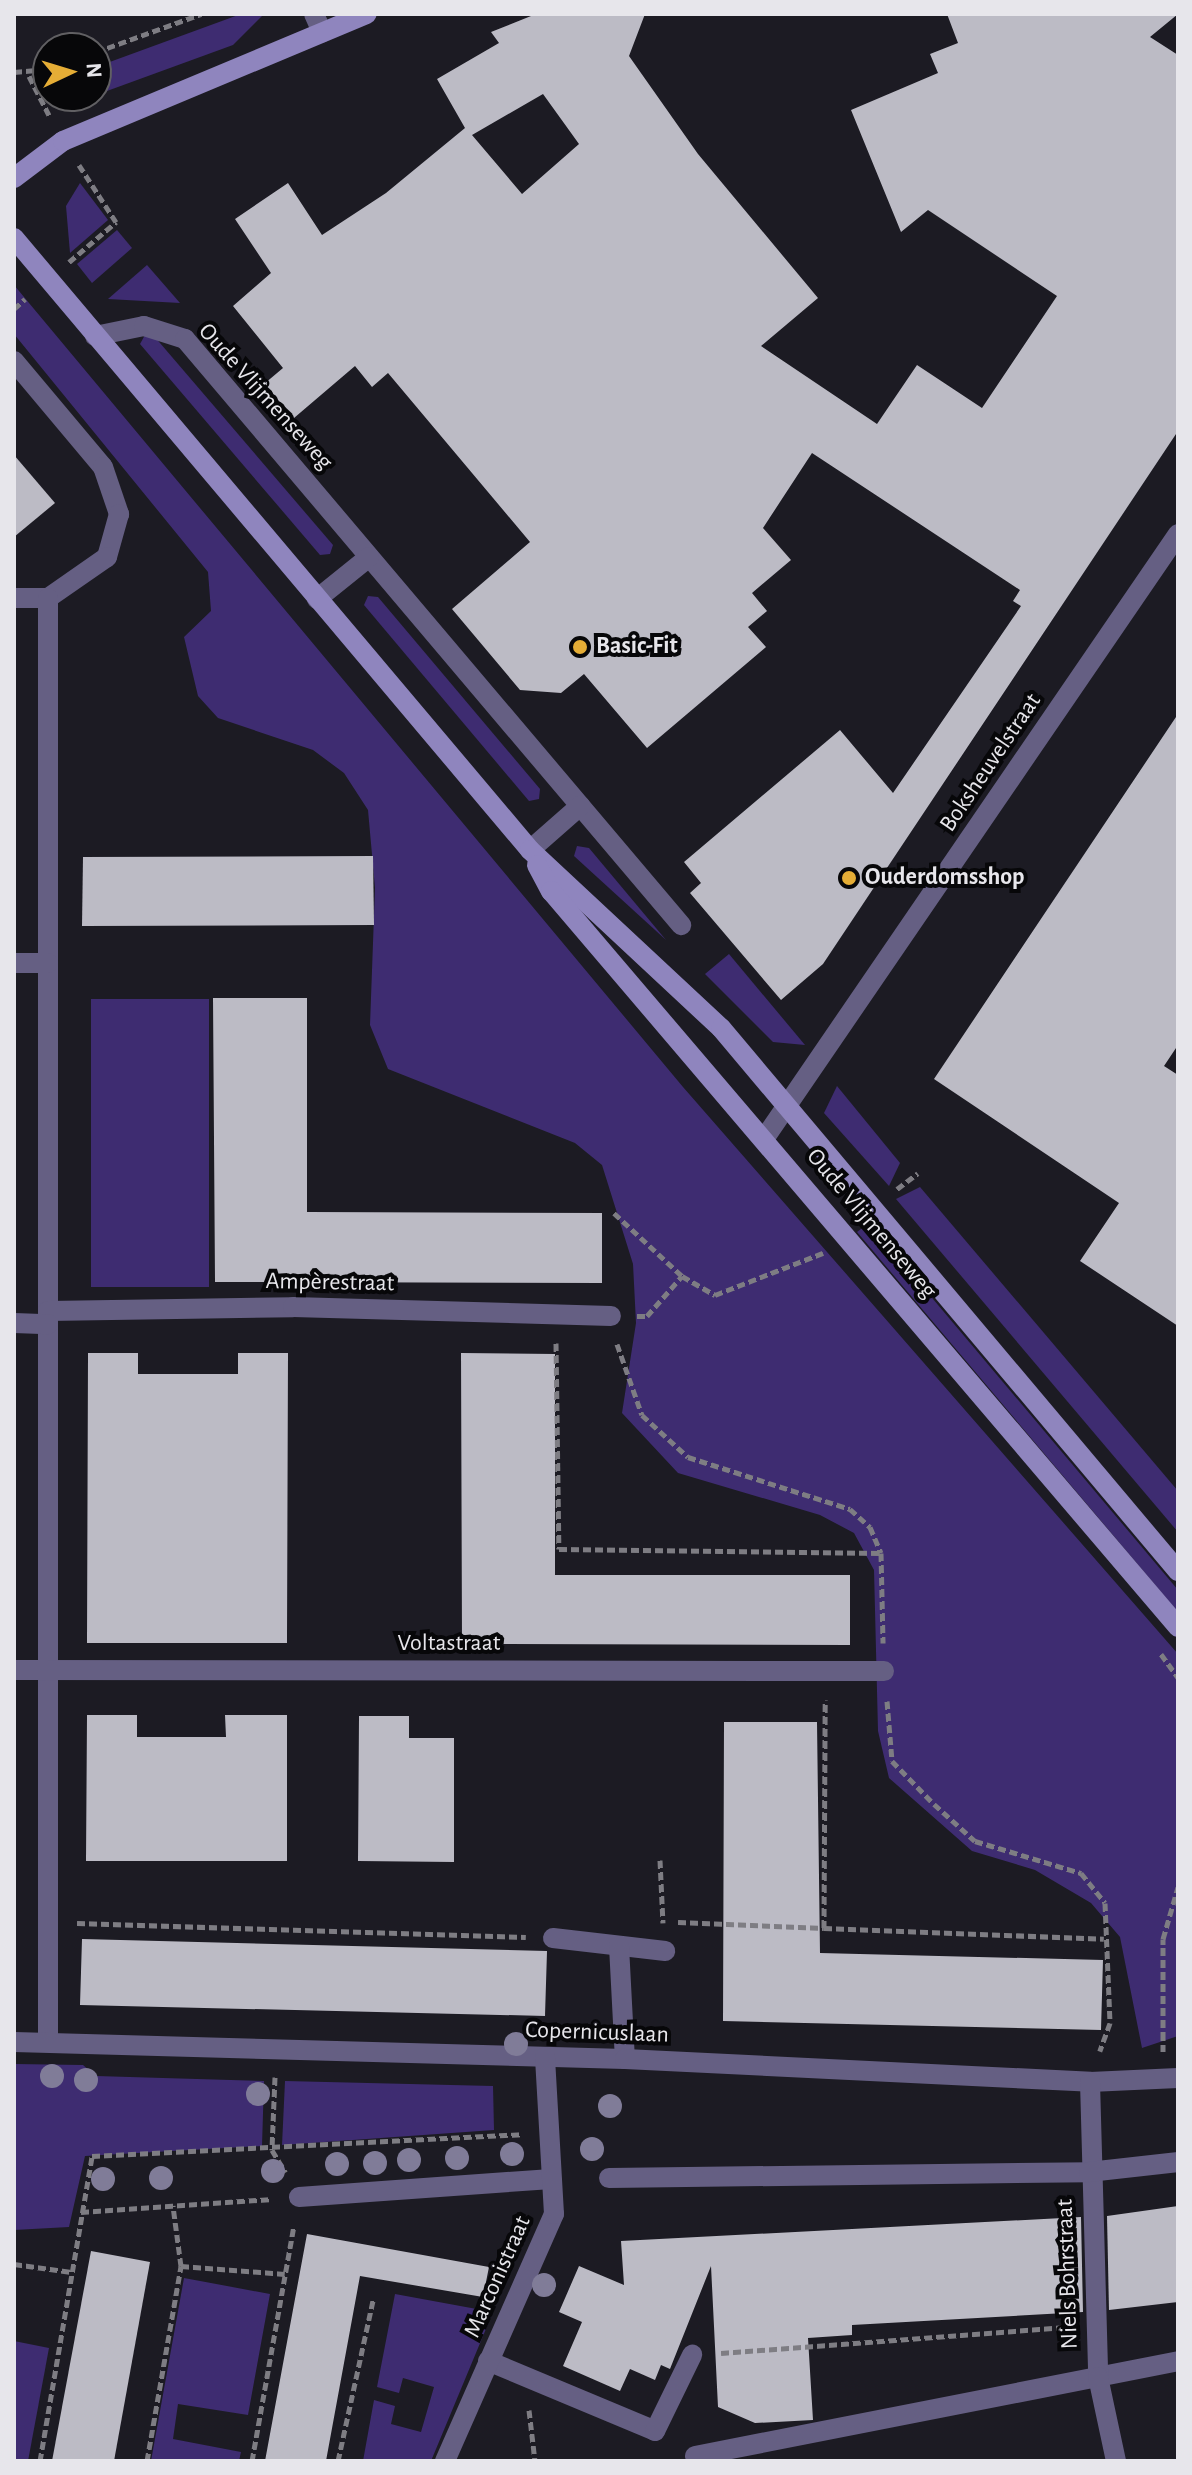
<!DOCTYPE html>
<html>
<head>
<meta charset="utf-8">
<style>
	body { margin:0 }
	#map { position:relative; width:1192px; height:2475px; overflow:hidden; background:#1c1b23; font-family:"Alegreya Sans",sans-serif }
	div>[style] { position:absolute }
	.green>* { inset:0; background:#3e2c71 }
	.building>* { inset:0; background:#bcbbc5 }
	.path>* { height:5px; margin-top:-2.5px; transform-origin:0; background:repeating-linear-gradient(90deg,#7e7d83 0 8px,transparent 0 12px) }
	.lane>* { height:20px; margin:-10px; padding:0 10px; transform-origin:10px; border-radius:10px; background:#655f83 }
	.street>* { height:20px; margin:-10px; padding:0 10px; transform-origin:10px; border-radius:10px; background:#655f83 }
	.secondary>* { height:20px; margin:-10px; padding:0 10px; transform-origin:10px; border-radius:10px; background:#8f85be }
	.trees>* { width:24px; height:24px; margin:-12px; border-radius:50%; background:#807c98 }
	.dots>* { width:22px; height:22px; translate:-50% -50%; box-sizing:border-box; border:4px solid #070709; border-radius:50% }
	span { translate:-50% -50%; white-space:nowrap; text-align:center; line-height:1.15; -webkit-text-stroke:8px #070709; paint-order:stroke }
	.street-label { font-size:24px; color:#e7e6eb }
	.poi-label { font-size:24px; color:#e7e6eb; font-weight:700 }
	.left { translate:0 -50%; text-align:left }
	.frame { position:absolute; inset:0; border:16px solid #e7e6eb; pointer-events:none }
	.north { position:absolute; left:32px; top:32px; width:80px; height:80px; box-sizing:border-box; background:#070709; border:2px solid #616063; border-radius:50%; rotate:86deg; font-size:22px; font-weight:700; line-height:32px; text-align:center; color:#e7e6eb }
	.north::after { content:''; display:block; margin:auto; width:28px; height:36px; background:#e5ad36; clip-path:polygon(50% 0,100% 100%,50% 72%,0 100%) }
</style>
</head>
<body>
<div id="map">
	<div class="green">
		<div style="clip-path:polygon(241px 14px,264px 14px,233px 45px,96px 95px,96px 67px)"></div>
		<div style="clip-path:polygon(80px 183px,108px 220px,70px 253px,66px 206px)"></div>
		<div style="clip-path:polygon(117px 230px,132px 248px,92px 283px,77px 264px)"></div>
		<div style="clip-path:polygon(147px 265px,180px 303px,108px 299px)"></div>
		<div style="clip-path:polygon(14px 285px,683px 1087px,1178px 1654px,1178px 2036px,1142px 2048px,1120px 1937px,1091px 1903px,1035px 1870px,972px 1851px,889px 1778px,878px 1731px,874px 1570px,854px 1533px,820px 1515px,678px 1473px,622px 1413px,636px 1323px,633px 1264px,602px 1165px,575px 1143px,388px 1069px,370px 1025px,375px 888px,368px 810px,344px 773px,313px 750px,218px 718px,198px 696px,184px 637px,211px 611px,208px 572px,14px 334px)"></div>
		<div style="clip-path:polygon(145px 335px,154px 336px,333px 545px,330px 554px,320px 555px,140px 344px)"></div>
		<div style="clip-path:polygon(368px 596px,378px 597px,540px 789px,539px 799px,529px 801px,364px 605px)"></div>
		<div style="clip-path:polygon(577px 846px,589px 848px,666px 940px,574px 856px)"></div>
		<div style="clip-path:polygon(729px 954px,805px 1045px,773px 1042px,705px 974px)"></div>
		<div style="clip-path:polygon(91px 999px,209px 999px,209px 1287px,91px 1287px)"></div>
		<div style="clip-path:polygon(837px 1086px,900px 1163px,889px 1186px,824px 1113px)"></div>
		<div style="clip-path:polygon(920px 1187px,1178px 1491px,1178px 1532px,896px 1199px)"></div>
		<div style="clip-path:polygon(869px 1223px,1178px 1590px,1178px 1612px,857px 1232px)"></div>
		<div style="clip-path:polygon(14px 2064px,83px 2065px,96px 2076px,264px 2081px,262px 2146px,85px 2156px,69px 2227px,14px 2230px)"></div>
		<div style="clip-path:polygon(285px 2081px,493px 2086px,494px 2130px,282px 2145px)"></div>
		<div style="clip-path:polygon(184px 2278px,270px 2294px,248px 2415px,178px 2404px,173px 2439px,241px 2452px,239px 2461px,151px 2461px)"></div>
		<div style="clip-path:polygon(395px 2294px,493px 2312px,431px 2461px,363px 2461px,374px 2400px,395px 2406px,391px 2424px,421px 2432px,434px 2387px,403px 2378px,399px 2393px,377px 2387px)"></div>
		<div style="clip-path:polygon(14px 2341px,49px 2348px,28px 2461px,14px 2461px)"></div>
	</div>
	<div class="building">
		<div style="clip-path:polygon(evenodd,536px 14px,645px 14px,629px 56px,698px 154px,818px 298px,761px 346px,877px 424px,917px 365px,982px 408px,1057px 296px,928px 210px,901px 232px,851px 110px,938px 73px,930px 54px,958px 43px,947px 14px,1178px 14px,1150px 37px,1178px 55px,1178px 431px,823px 964px,781px 1000px,690px 893px,701px 883px,684px 862px,840px 730px,893px 793px,1021px 606px,1013px 601px,1020px 590px,812px 453px,763px 528px,791px 560px,752px 593px,767px 611px,748px 627px,766px 647px,647px 748px,584px 674px,561px 693px,520px 690px,452px 609px,530px 542px,388px 373px,372px 387px,355px 366px,294px 418px,264px 384px,283px 368px,233px 306px,271px 273px,235px 219px,288px 183px,322px 235px,386px 193px,465px 128px,437px 79px,499px 43px,491px 32px,536px 14px,543px 94px,579px 144px,522px 194px,472px 135px,543px 94px)"></div>
		<div style="clip-path:polygon(14px 455px,55px 503px,14px 537px)"></div>
		<div style="clip-path:polygon(1178px 714px,1178px 1045px,1164px 1066px,1178px 1075px,1178px 1326px,1080px 1261px,1119px 1203px,934px 1079px)"></div>
		<div style="clip-path:polygon(373px 856px,374px 925px,82px 926px,83px 857px)"></div>
		<div style="clip-path:polygon(213px 998px,307px 998px,307px 1212px,602px 1213px,602px 1283px,215px 1282px)"></div>
		<div style="clip-path:polygon(88px 1353px,138px 1353px,138px 1374px,238px 1374px,238px 1353px,288px 1353px,287px 1643px,87px 1643px)"></div>
		<div style="clip-path:polygon(461px 1353px,555px 1354px,555px 1575px,850px 1575px,850px 1645px,462px 1644px)"></div>
		<div style="clip-path:polygon(87px 1715px,137px 1715px,137px 1737px,226px 1737px,225px 1715px,287px 1715px,287px 1861px,86px 1861px)"></div>
		<div style="clip-path:polygon(359px 1716px,409px 1716px,409px 1738px,454px 1738px,454px 1862px,358px 1861px)"></div>
		<div style="clip-path:polygon(724px 1722px,817px 1722px,820px 1953px,1103px 1960px,1101px 2030px,723px 2021px)"></div>
		<div style="clip-path:polygon(82px 1939px,547px 1951px,545px 2016px,80px 2005px)"></div>
		<div style="clip-path:polygon(1178px 2206px,1178px 2302px,1109px 2310px,1107px 2216px)"></div>
		<div style="clip-path:polygon(1081px 2217px,1083px 2312px,852px 2325px,852px 2335px,808px 2338px,813px 2420px,755px 2423px,718px 2407px,711px 2266px,670px 2369px,661px 2365px,655px 2380px,630px 2369px,620px 2391px,563px 2366px,582px 2322px,559px 2312px,579px 2266px,624px 2285px,621px 2241px)"></div>
		<div style="clip-path:polygon(307px 2234px,489px 2267px,483px 2297px,360px 2276px,326px 2461px,265px 2461px)"></div>
		<div style="clip-path:polygon(91px 2251px,150px 2262px,114px 2461px,52px 2461px)"></div>
	</div>
	<div class="path">
		<div style="left:96px;top:52px;width:112px;rotate:-19.9deg"></div>
		<div style="left:14px;top:72px;width:34px;rotate:-5deg"></div>
		<div style="left:29px;top:76px;width:44px;rotate:62.9deg"></div>
		<div style="left:69px;top:262px;width:62px;rotate:-40.4deg"></div>
		<div style="left:116px;top:222px;width:68px;rotate:-123deg"></div>
		<div style="left:14px;top:309px;width:15px;rotate:-42deg"></div>
		<div style="left:897px;top:1189px;width:26px;rotate:-37deg"></div>
		<div style="left:614px;top:1213px;width:93px;rotate:42.8deg"></div>
		<div style="left:682px;top:1276px;width:38px;rotate:30deg"></div>
		<div style="left:715px;top:1295px;width:116px;rotate:-21.3deg"></div>
		<div style="left:637px;top:1316px;width:10px"></div>
		<div style="left:647px;top:1316px;width:53px;rotate:-48.8deg"></div>
		<div style="left:556px;top:1343px;width:206px;rotate:89.2deg"></div>
		<div style="left:559px;top:1549px;width:322px;rotate:0.7deg"></div>
		<div style="left:617px;top:1344px;width:75px;rotate:70.6deg"></div>
		<div style="left:642px;top:1415px;width:62px;rotate:42.4deg"></div>
		<div style="left:688px;top:1457px;width:170px;rotate:17.8deg"></div>
		<div style="left:850px;top:1509px;width:27px;rotate:42deg"></div>
		<div style="left:870px;top:1527px;width:28px;rotate:67deg"></div>
		<div style="left:881px;top:1553px;width:90px;rotate:88.7deg"></div>
		<div style="left:1161px;top:1654px;width:29px;rotate:54deg"></div>
		<div style="left:887px;top:1701px;width:60px;rotate:85.2deg"></div>
		<div style="left:892px;top:1761px;width:60px;rotate:45.7deg"></div>
		<div style="left:934px;top:1804px;width:55px;rotate:42.1deg"></div>
		<div style="left:975px;top:1841px;width:111px;rotate:16.8deg"></div>
		<div style="left:1081px;top:1873px;width:38px;rotate:51deg"></div>
		<div style="left:1105px;top:1903px;width:120px;rotate:87.6deg"></div>
		<div style="left:1110px;top:2023px;width:30px;rotate:110deg"></div>
		<div style="left:660px;top:1860px;width:63px;rotate:87.3deg"></div>
		<div style="left:678px;top:1922px;width:146px;rotate:2.4deg"></div>
		<div style="left:824px;top:1928px;width:228px;rotate:-89.7deg"></div>
		<div style="left:77px;top:1923px;width:449px;rotate:1.8deg"></div>
		<div style="left:824px;top:1928px;width:280px;rotate:2.2deg"></div>
		<div style="left:1163px;top:2052px;width:113px;rotate:-90deg"></div>
		<div style="left:1163px;top:1939px;width:54px;rotate:-73.9deg"></div>
		<div style="left:275px;top:2077px;width:73px;rotate:92.4deg"></div>
		<div style="left:272px;top:2150px;width:26px;rotate:59deg"></div>
		<div style="left:81px;top:2212px;width:189px;rotate:-3.9deg"></div>
		<div style="left:14px;top:2264px;width:58px;rotate:8deg"></div>
		<div style="left:181px;top:2266px;width:104px;rotate:4.4deg"></div>
		<div style="left:721px;top:2353px;width:346px;rotate:-4.3deg"></div>
		<div style="left:529px;top:2410px;width:51px;rotate:83.3deg"></div>
		<div style="left:40px;top:2461px;width:309px;rotate:-80.3deg"></div>
		<div style="left:92px;top:2156px;width:431px;rotate:-2.9deg"></div>
		<div style="left:147px;top:2461px;width:198px;rotate:-80.1deg"></div>
		<div style="left:181px;top:2266px;width:61px;rotate:-97.6deg"></div>
		<div style="left:252px;top:2461px;width:239px;rotate:-79.9deg"></div>
		<div style="left:338px;top:2461px;width:165px;rotate:-77.7deg"></div>
	</div>
	<div class="lane">
		<div style="left:314px;top:14px;width:20px;rotate:66deg"></div>
		<div style="left:95px;top:336px;width:50px;rotate:-11.5deg"></div>
		<div style="left:144px;top:326px;width:43px;rotate:17.6deg"></div>
		<div style="left:185px;top:339px;width:768px;rotate:49.75deg"></div>
		<div style="left:317px;top:599px;width:67px;rotate:-38.9deg"></div>
		<div style="left:530px;top:850px;width:67px;rotate:-41.3deg"></div>
		<div style="left:553px;top:1938px;width:113px;rotate:6.6deg"></div>
		<div style="left:619px;top:1946px;width:113px;rotate:87deg"></div>
		<div style="left:488px;top:2361px;width:181px;rotate:22.7deg"></div>
		<div style="left:655px;top:2431px;width:85px;rotate:-64deg"></div>
		<div style="left:695px;top:2456px;width:492px;rotate:-11.1deg"></div>
	</div>
	<div class="street">
		<div style="left:14px;top:361px;width:138px;rotate:50deg"></div>
		<div style="left:103px;top:467px;width:50px;rotate:71.2deg"></div>
		<div style="left:119px;top:514px;width:45px;rotate:105.6deg"></div>
		<div style="left:107px;top:557px;width:72px;rotate:145.2deg"></div>
		<div style="left:14px;top:598px;width:34px"></div>
		<div style="left:48px;top:598px;width:1444px;rotate:90deg"></div>
		<div style="left:14px;top:963px;width:34px"></div>
		<div style="left:764px;top:1139px;width:733px;rotate:-55.62deg"></div>
		<div style="left:48px;top:1311px;width:245px;rotate:-0.9deg"></div>
		<div style="left:293px;top:1307px;width:318px;rotate:1.6deg"></div>
		<div style="left:14px;top:1323px;width:34px;rotate:2deg"></div>
		<div style="left:14px;top:1670px;width:870px;rotate:0.07deg"></div>
		<div style="left:14px;top:2042px;width:611px;rotate:1.59deg"></div>
		<div style="left:625px;top:2059px;width:466px;rotate:2.8deg"></div>
		<div style="left:1090px;top:2082px;width:88px;rotate:-2.6deg"></div>
		<div style="left:1090px;top:2082px;width:295px;rotate:88.4deg"></div>
		<div style="left:1098px;top:2377px;width:86px;rotate:77.9deg"></div>
		<div style="left:609px;top:2178px;width:480px;rotate:-0.7deg"></div>
		<div style="left:1089px;top:2172px;width:90px;rotate:-6.4deg"></div>
		<div style="left:299px;top:2197px;width:253px;rotate:-4.1deg"></div>
		<div style="left:445px;top:2461px;width:270px;rotate:-66.2deg"></div>
		<div style="left:554px;top:2214px;width:157px;rotate:-93.3deg"></div>
	</div>
	<div class="secondary">
		<div style="left:14px;top:178px;width:61px;rotate:-37.1deg"></div>
		<div style="left:63px;top:141px;width:329px;rotate:-22.7deg"></div>
		<div style="left:14px;top:238px;width:800px;rotate:49.86deg"></div>
		<div style="left:530px;top:850px;width:261px;rotate:43deg"></div>
		<div style="left:721px;top:1028px;width:710px;rotate:49.92deg"></div>
		<div style="left:537px;top:865px;width:30px;rotate:62deg"></div>
		<div style="left:551px;top:891px;width:967px;rotate:49.57deg"></div>
	</div>
	<div class="trees">
		<div style="left:516px;top:2044px"></div>
		<div style="left:52px;top:2076px"></div>
		<div style="left:86px;top:2080px"></div>
		<div style="left:258px;top:2094px"></div>
		<div style="left:610px;top:2106px"></div>
		<div style="left:592px;top:2149px"></div>
		<div style="left:512px;top:2154px"></div>
		<div style="left:457px;top:2158px"></div>
		<div style="left:409px;top:2160px"></div>
		<div style="left:375px;top:2163px"></div>
		<div style="left:337px;top:2164px"></div>
		<div style="left:273px;top:2171px"></div>
		<div style="left:161px;top:2178px"></div>
		<div style="left:103px;top:2179px"></div>
		<div style="left:544px;top:2285px"></div>
	</div>
	<div class="dots">
		<div style="left:580px;top:647px;background:#e5ad36"></div>
		<div style="left:849px;top:878px;background:#e5ad36"></div>
	</div>
	<div class="street-label">
		<span style="left:265px;top:397px;rotate:48deg">Oude Vlijmenseweg</span>
		<span style="left:991px;top:763px;rotate:-56deg">Boksheuvelstraat</span>
		<span style="left:871px;top:1224px;rotate:50deg">Oude Vlijmenseweg</span>
		<span style="left:330px;top:1283px;rotate:1deg">Ampèrestraat</span>
		<span style="left:449px;top:1644px">Voltastraat</span>
		<span style="left:597px;top:2033px;rotate:2deg">Copernicuslaan</span>
		<span style="left:1068px;top:2274px;rotate:-92deg">Niels Bohrstraat</span>
		<span style="left:498px;top:2277px;rotate:-66deg">Marconistraat</span>
	</div>
	<div class="poi-label">
		<span class="left" style="left:596px;top:647px">Basic-Fit</span>
		<span class="left" style="left:865px;top:878px">Ouderdomsshop</span>
	</div>
	<div class="frame"></div>
	<div class="north">N</div>
</div>
</body>
</html>
